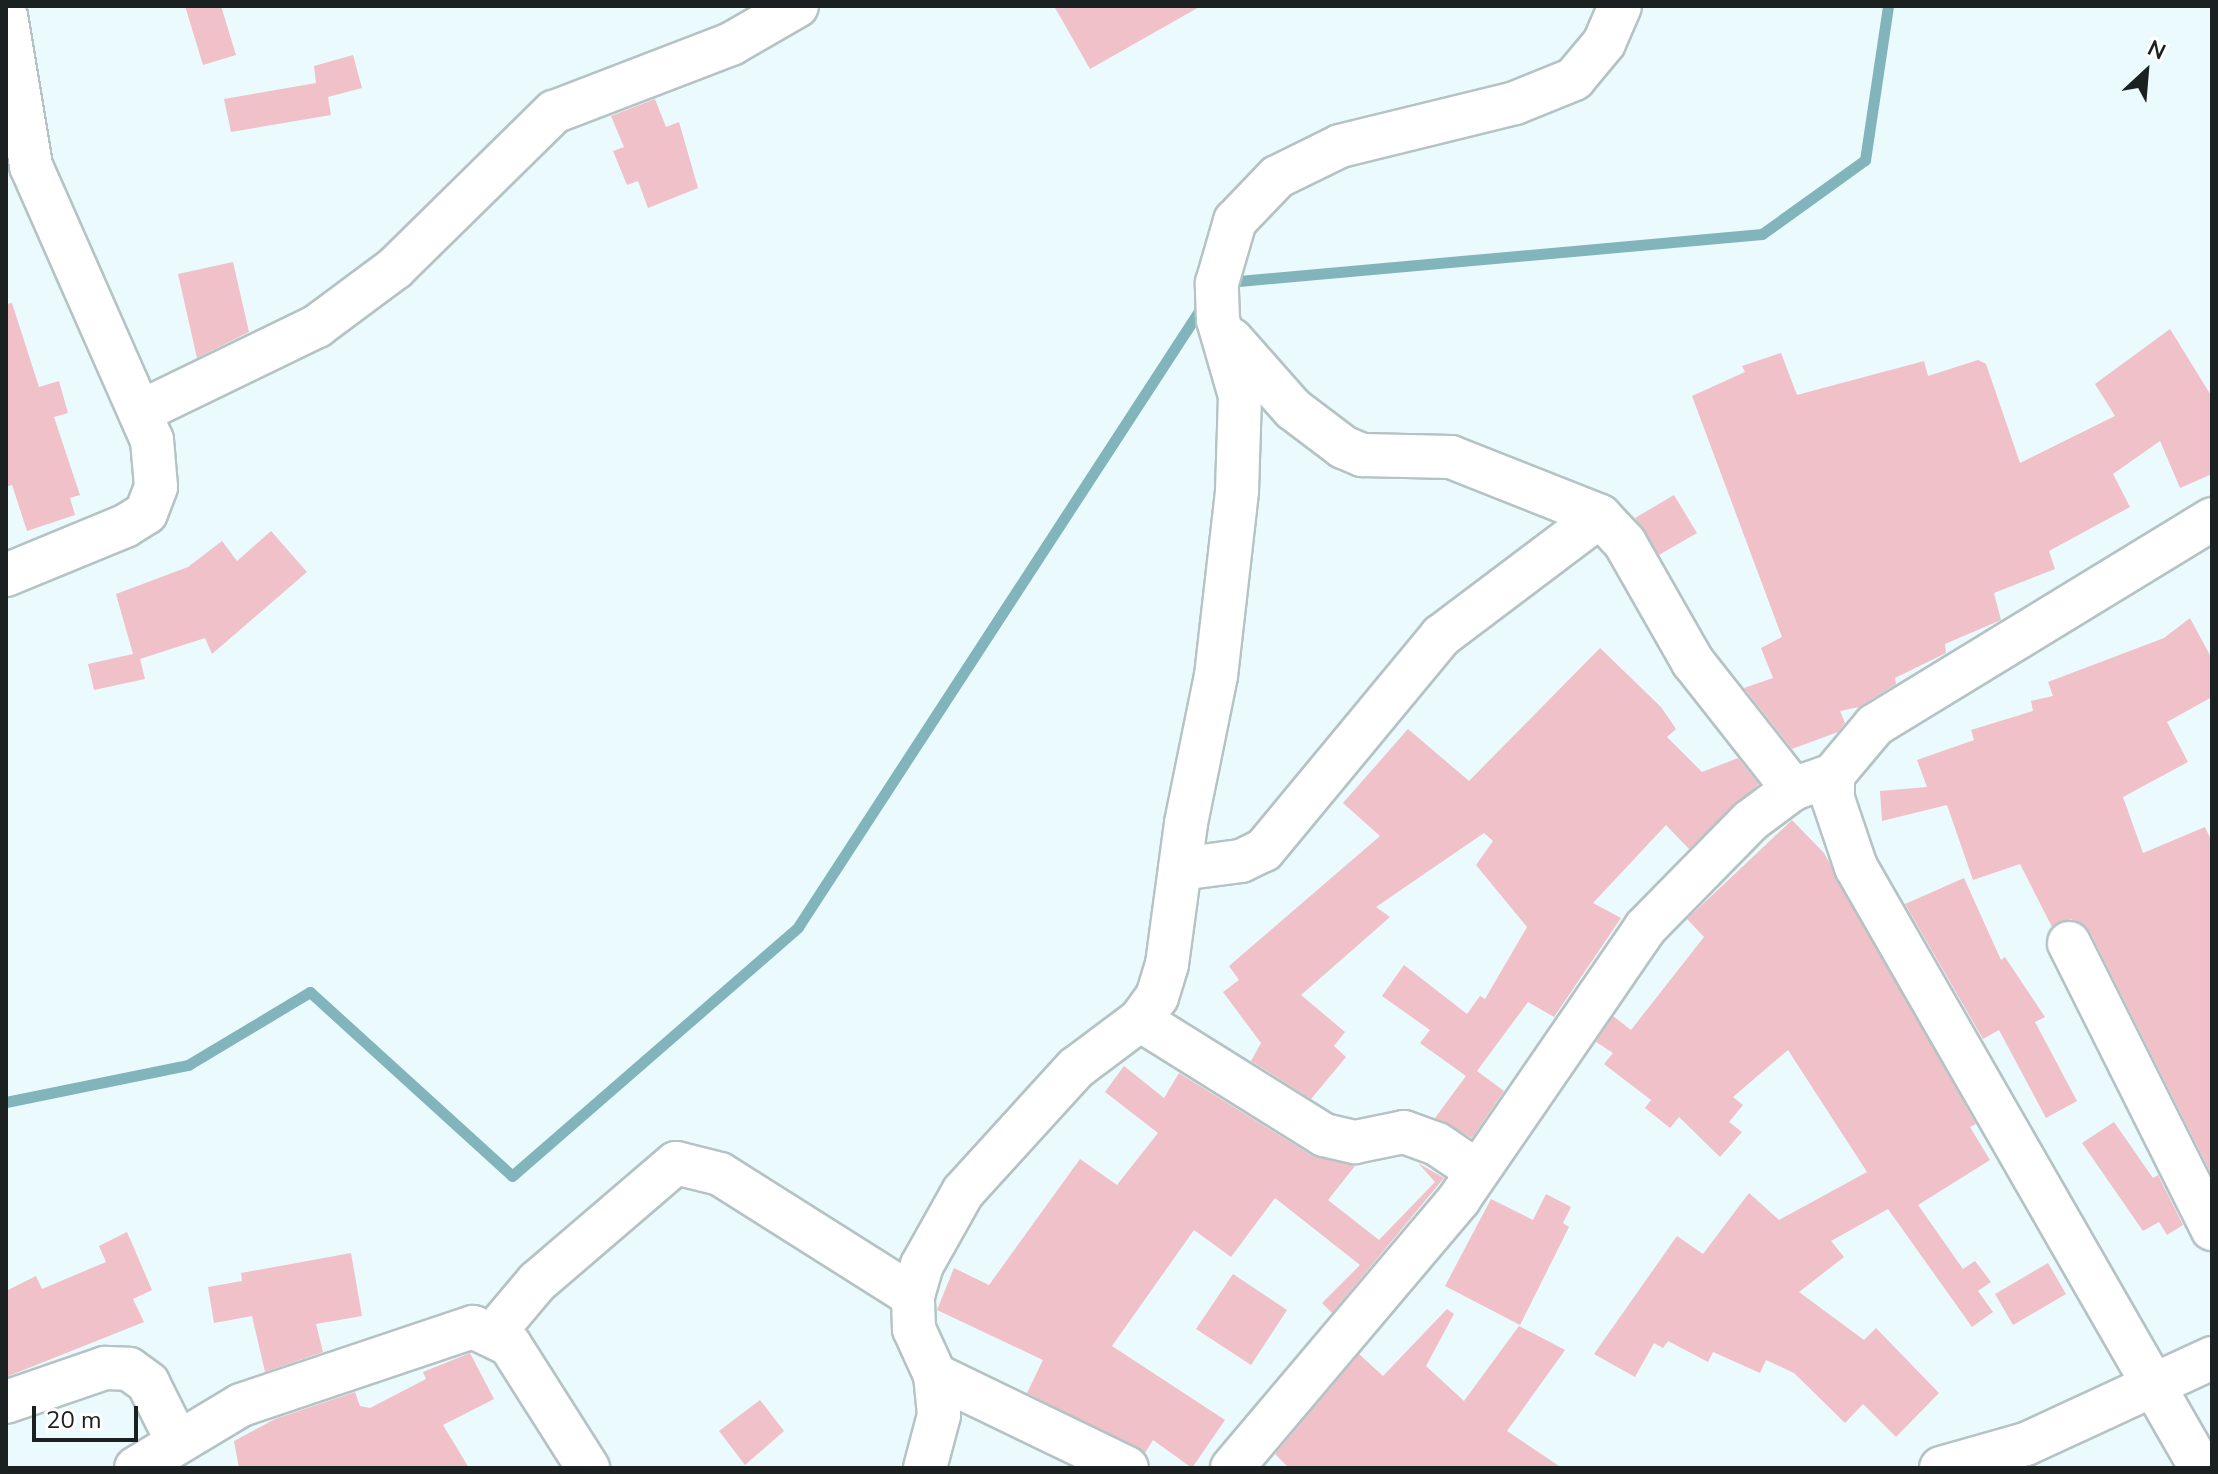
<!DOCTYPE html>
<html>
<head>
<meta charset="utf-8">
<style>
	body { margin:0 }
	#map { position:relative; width:2218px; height:1474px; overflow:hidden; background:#ebfafc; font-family:"Nunito Sans",sans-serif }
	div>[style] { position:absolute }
	.stream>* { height:11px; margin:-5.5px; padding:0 5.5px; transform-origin:5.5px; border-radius:5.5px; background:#81b4bb }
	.building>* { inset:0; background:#f0c1c9 }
	.roads { filter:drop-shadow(2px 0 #b5c3c5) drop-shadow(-2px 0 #b5c3c5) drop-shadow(0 2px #b5c3c5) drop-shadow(0 -2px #b5c3c5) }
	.minor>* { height:42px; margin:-21px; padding:0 21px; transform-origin:21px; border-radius:21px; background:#fff }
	span { translate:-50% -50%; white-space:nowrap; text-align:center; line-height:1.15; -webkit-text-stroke:8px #fff; paint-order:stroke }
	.frame { position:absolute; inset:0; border:8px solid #1b2021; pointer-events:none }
	.north { position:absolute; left:2106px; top:32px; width:80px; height:80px; -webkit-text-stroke:6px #fff; paint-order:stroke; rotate:26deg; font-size:22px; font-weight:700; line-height:32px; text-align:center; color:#1b2021 }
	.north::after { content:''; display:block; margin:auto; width:28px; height:36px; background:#1b2021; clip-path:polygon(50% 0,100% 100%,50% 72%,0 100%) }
	.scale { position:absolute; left:32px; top:1406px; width:106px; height:36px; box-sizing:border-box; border:4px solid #1b2021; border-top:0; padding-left:10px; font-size:24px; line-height:28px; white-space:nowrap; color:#1b2021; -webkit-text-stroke:6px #fff; paint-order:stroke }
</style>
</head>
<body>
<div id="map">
	<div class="stream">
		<div style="left:1228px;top:282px;width:536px;rotate:-5.14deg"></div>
		<div style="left:1762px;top:234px;width:127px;rotate:-35.7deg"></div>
		<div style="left:1865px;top:160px;width:156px;rotate:-81.5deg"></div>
		<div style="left:6px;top:1102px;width:186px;rotate:-11.5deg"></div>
		<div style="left:188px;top:1065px;width:142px;rotate:-30.9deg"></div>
		<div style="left:310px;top:992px;width:273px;rotate:42.3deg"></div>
		<div style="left:512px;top:1176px;width:379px;rotate:-41deg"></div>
		<div style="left:798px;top:927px;width:746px;rotate:-56.93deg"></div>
	</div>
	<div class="building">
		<div style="clip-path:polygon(185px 6px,221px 6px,236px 55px,203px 65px)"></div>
		<div style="clip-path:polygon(1054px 6px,1201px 6px,1090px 69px)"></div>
		<div style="clip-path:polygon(353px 55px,362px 88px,328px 97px,331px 115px,231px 132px,224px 99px,316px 83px,314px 66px)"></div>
		<div style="clip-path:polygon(655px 99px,666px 127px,679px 122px,698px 188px,648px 208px,638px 181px,627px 185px,613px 151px,624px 147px,611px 116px)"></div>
		<div style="clip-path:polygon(233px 262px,249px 332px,197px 358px,178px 274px)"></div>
		<div style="clip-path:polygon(12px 303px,39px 387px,59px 381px,68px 413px,54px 417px,80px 495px,70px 498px,75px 515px,27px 531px,12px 485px,6px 487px,6px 304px)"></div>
		<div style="clip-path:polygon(2170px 329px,2212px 397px,2212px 474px,2180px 488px,2160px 441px,2113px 474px,2130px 507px,2049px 551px,2055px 569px,1994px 593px,2001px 620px,1945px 644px,1946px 653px,1895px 678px,1896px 684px,1859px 707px,1840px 711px,1845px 723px,1838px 732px,1792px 749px,1744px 688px,1773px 678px,1761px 648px,1782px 637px,1692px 396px,1745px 372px,1742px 366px,1781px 353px,1797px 395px,1924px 361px,1928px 376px,1978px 360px,1986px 364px,2020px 463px,2115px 416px,2095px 384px)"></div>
		<div style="clip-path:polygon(1674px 495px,1697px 533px,1659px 555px,1635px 518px)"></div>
		<div style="clip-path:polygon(271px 531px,307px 572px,212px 654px,205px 638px,140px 659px,145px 679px,94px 690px,88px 664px,133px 654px,116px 594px,188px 567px,222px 541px,237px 561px)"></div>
		<div style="clip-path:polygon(2190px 618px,2212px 659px,2212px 697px,2167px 722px,2188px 762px,2123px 797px,2143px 853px,2205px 827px,2212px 842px,2212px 1175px,2090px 932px,2071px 919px,2052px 927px,2020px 864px,1973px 880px,1947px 805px,1882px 821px,1880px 791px,1927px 787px,1917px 760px,1974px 740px,1971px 730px,2033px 711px,2031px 701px,2053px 696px,2048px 682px,2164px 638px)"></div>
		<div style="clip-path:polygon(1600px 648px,1661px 707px,1676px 729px,1667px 737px,1702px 772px,1738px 758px,1759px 784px,1689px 849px,1666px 825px,1593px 903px,1621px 918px,1554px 1017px,1528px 1002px,1477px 1071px,1504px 1091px,1472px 1138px,1435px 1118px,1466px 1076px,1420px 1043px,1430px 1030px,1382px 996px,1404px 965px,1467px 1014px,1480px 996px,1485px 999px,1527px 927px,1476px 865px,1493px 841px,1484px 833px,1376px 907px,1390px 917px,1301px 995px,1345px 1032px,1334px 1046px,1346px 1057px,1311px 1099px,1251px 1061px,1261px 1043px,1223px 992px,1239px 980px,1229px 966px,1380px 836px,1343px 803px,1408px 729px,1469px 781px)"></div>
		<div style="clip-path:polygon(1792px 820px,1824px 853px,1976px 1124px,1970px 1127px,1990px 1160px,1918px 1205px,1963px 1269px,1975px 1261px,1991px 1282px,1978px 1291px,1993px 1312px,1972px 1327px,1888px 1209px,1831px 1241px,1844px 1257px,1799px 1292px,1864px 1340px,1876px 1328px,1939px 1393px,1896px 1437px,1863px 1404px,1845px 1423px,1794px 1373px,1766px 1360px,1760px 1373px,1713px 1352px,1708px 1362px,1668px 1341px,1663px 1348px,1654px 1343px,1635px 1377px,1594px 1354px,1677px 1236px,1703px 1254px,1749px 1193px,1779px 1220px,1867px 1172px,1788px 1050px,1733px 1097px,1743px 1105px,1729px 1122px,1742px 1132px,1720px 1157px,1679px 1117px,1670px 1128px,1645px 1108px,1651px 1100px,1604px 1064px,1613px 1053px,1596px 1042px,1613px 1016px,1631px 1030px,1704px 937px,1687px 919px)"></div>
		<div style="clip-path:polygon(1964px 878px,2001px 960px,2005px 957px,2045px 1017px,2035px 1022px,2077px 1101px,2046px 1118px,1999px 1030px,1983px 1039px,1905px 904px)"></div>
		<div style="clip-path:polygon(1124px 1066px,1164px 1098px,1179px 1073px,1311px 1155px,1355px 1166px,1328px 1200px,1379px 1240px,1435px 1182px,1418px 1163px,1444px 1178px,1332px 1313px,1322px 1303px,1360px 1265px,1275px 1198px,1231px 1257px,1194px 1230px,1112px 1346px,1225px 1420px,1192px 1468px,1153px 1440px,1145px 1453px,1027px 1393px,1043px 1360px,937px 1310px,954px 1268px,989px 1285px,1080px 1159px,1117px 1185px,1158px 1133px,1105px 1092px)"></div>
		<div style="clip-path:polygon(2114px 1122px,2153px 1178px,2158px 1175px,2183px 1225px,2167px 1235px,2159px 1222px,2143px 1231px,2082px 1143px)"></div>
		<div style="clip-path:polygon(1546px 1194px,1571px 1207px,1563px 1223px,1569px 1227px,1520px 1325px,1445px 1286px,1491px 1199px,1533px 1220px)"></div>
		<div style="clip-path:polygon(127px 1232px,152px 1290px,133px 1299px,144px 1322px,6px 1377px,6px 1291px,36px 1276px,42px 1289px,106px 1262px,99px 1246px)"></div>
		<div style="clip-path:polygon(351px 1253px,362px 1316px,316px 1324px,323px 1352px,265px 1372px,252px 1316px,214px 1323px,208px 1287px,242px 1281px,241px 1273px)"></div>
		<div style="clip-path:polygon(2048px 1263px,2066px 1294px,2013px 1325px,1995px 1294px)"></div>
		<div style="clip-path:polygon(1233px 1274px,1287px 1310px,1251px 1365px,1196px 1329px)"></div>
		<div style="clip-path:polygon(1447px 1309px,1454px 1314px,1426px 1366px,1464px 1401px,1519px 1326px,1565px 1350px,1507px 1431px,1562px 1468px,1289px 1468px,1275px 1454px,1359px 1354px,1383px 1376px)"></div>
		<div style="clip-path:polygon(470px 1353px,494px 1399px,443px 1425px,469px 1468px,239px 1468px,234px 1441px,275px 1419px,355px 1392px,360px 1406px,370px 1408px,426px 1379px,423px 1372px)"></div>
		<div style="clip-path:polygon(760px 1400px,784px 1431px,745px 1465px,719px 1431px)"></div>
	</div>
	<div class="roads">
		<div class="minor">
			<div style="left:6px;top:16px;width:152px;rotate:80.5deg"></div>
			<div style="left:31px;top:166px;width:300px;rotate:66.2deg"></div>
			<div style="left:152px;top:440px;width:47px;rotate:85.1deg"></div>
			<div style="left:156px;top:487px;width:28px;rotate:111deg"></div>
			<div style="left:146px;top:513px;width:25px;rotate:148deg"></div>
			<div style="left:125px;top:526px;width:129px;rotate:157.6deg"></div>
			<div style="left:1231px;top:339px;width:94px;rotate:48.5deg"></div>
			<div style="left:1293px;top:409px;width:63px;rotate:37.2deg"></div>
			<div style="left:1343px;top:447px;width:21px;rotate:23deg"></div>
			<div style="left:1362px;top:455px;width:89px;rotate:1.3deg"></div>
			<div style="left:1451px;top:457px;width:160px;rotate:21.6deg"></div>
			<div style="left:1600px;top:516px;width:37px;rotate:47deg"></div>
			<div style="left:1625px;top:543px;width:137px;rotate:60.3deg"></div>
			<div style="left:1693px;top:662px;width:162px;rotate:51.8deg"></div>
			<div style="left:140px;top:412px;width:197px;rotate:-25.9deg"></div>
			<div style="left:317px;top:326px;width:97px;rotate:-36.6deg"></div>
			<div style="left:395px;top:268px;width:223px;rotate:-44.5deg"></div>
			<div style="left:554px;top:112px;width:190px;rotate:-21deg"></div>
			<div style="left:731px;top:44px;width:76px;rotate:-29.9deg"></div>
			<div style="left:1180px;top:869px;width:62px;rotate:-7.5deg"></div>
			<div style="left:1241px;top:861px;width:25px;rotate:-26deg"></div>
			<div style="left:1264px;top:850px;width:278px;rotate:-50.4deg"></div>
			<div style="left:1441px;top:636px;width:199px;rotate:-37deg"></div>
			<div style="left:2069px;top:943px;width:320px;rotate:63.4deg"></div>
			<div style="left:1140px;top:1020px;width:217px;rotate:32deg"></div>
			<div style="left:1324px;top:1135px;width:32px;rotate:13deg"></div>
			<div style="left:1355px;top:1142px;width:50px;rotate:-11.5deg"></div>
			<div style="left:1404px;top:1132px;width:35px;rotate:20deg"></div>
			<div style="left:1437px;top:1144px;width:48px;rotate:34deg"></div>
			<div style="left:494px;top:1333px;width:67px;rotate:-49.9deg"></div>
			<div style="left:537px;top:1282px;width:183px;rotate:-40.6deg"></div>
			<div style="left:676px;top:1163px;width:45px;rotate:14deg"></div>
			<div style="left:720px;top:1174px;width:228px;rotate:32.3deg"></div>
			<div style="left:935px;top:1375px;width:213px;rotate:25.8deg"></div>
			<div style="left:6px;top:1402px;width:105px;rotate:-19deg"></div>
			<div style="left:105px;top:1368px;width:24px;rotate:2deg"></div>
			<div style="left:129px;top:1369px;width:24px;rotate:36deg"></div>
			<div style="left:148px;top:1383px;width:65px;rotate:63.4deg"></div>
			<div style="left:136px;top:1468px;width:122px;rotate:-31deg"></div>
			<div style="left:241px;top:1405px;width:245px;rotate:-18.6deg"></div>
			<div style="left:473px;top:1327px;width:41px;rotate:25.9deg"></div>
			<div style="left:510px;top:1345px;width:146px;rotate:57.6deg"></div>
			<div style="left:925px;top:1468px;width:55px;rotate:-75.2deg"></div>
			<div style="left:939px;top:1415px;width:40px;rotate:-95.7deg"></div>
			<div style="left:935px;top:1375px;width:51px;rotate:-114.5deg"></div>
			<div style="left:914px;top:1329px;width:33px;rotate:-92deg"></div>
			<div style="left:913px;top:1296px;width:32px;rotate:-74deg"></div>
			<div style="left:922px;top:1265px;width:84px;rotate:-60.7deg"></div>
			<div style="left:963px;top:1192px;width:168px;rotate:-47.7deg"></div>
			<div style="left:1076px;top:1068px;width:80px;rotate:-36.9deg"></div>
			<div style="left:1140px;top:1020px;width:29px;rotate:-54deg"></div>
			<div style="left:1157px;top:997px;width:34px;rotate:-73deg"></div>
			<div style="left:1167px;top:964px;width:142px;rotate:-82.3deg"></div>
			<div style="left:1186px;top:823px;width:150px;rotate:-78.5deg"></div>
			<div style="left:1216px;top:676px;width:186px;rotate:-83.5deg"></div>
			<div style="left:1237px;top:491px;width:95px;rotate:-88.2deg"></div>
			<div style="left:1240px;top:396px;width:79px;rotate:-106.1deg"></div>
			<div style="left:1218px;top:320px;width:37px;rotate:-92deg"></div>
			<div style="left:1217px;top:283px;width:65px;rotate:-73.8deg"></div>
			<div style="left:1235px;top:221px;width:61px;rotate:-46.3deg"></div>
			<div style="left:1277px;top:177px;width:70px;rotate:-26.2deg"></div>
			<div style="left:1340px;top:146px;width:180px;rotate:-13.8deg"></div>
			<div style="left:1515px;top:103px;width:64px;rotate:-22.1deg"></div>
			<div style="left:1574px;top:79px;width:47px;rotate:-50.2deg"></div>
			<div style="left:1604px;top:43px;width:40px;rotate:-66.6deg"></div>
			<div style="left:1232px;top:1468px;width:352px;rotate:-49.8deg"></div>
			<div style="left:1459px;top:1199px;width:329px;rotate:-55.5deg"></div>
			<div style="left:1645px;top:928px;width:150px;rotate:-45.5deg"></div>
			<div style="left:1750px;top:821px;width:54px;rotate:-36.7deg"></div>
			<div style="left:1793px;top:789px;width:42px;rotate:-19.3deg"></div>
			<div style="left:1941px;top:1468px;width:88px;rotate:-15.8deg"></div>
			<div style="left:2026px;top:1444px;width:205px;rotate:-24.8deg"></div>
			<div style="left:2201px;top:1468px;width:693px;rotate:-119.86deg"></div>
			<div style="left:1856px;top:867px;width:72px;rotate:-108.7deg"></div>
			<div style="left:1833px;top:799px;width:24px;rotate:-90deg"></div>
			<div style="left:1833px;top:775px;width:65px;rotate:-50deg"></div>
			<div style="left:1875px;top:725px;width:395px;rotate:-31.4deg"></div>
		</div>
	</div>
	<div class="frame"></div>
	<div class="north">N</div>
	<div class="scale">20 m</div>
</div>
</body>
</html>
